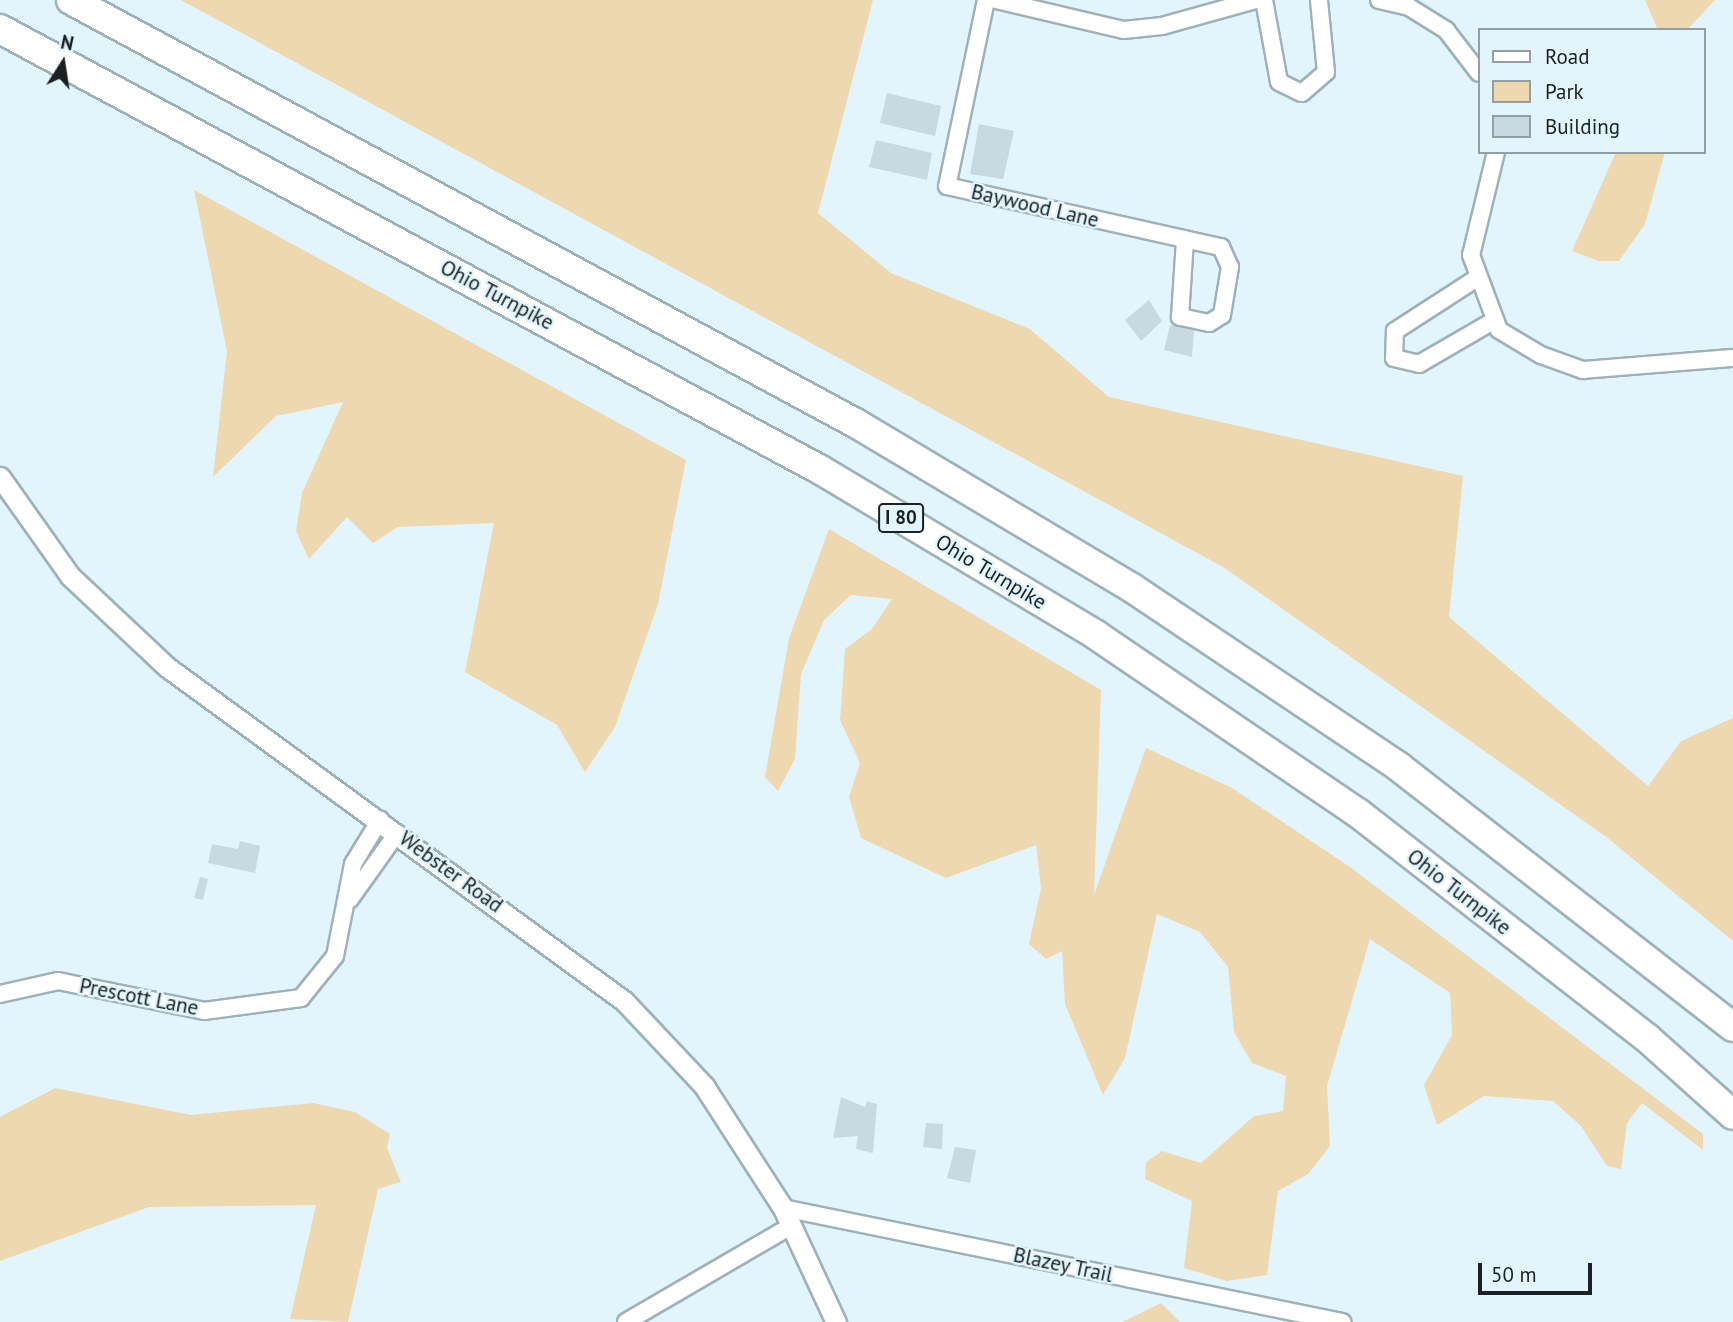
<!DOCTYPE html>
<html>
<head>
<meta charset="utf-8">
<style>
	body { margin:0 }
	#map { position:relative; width:1733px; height:1322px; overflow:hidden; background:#e2f5fd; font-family:"PT Sans",sans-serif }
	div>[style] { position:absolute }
	.green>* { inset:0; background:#eed8b0 }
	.building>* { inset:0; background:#c7dae1 }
	.roads { filter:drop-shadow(2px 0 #9fb1b8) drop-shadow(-2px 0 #9fb1b8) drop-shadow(0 2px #9fb1b8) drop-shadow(0 -2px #9fb1b8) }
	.minor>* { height:16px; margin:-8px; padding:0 8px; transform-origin:8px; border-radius:8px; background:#fff }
	.tertiary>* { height:19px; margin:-9.5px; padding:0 9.5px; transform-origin:9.5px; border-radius:9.5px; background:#fff }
	.motorway>* { height:28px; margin:-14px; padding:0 14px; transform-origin:14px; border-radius:14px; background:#fff }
	span { translate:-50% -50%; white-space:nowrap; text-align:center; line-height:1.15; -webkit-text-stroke:5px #e2f5fd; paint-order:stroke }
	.shield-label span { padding:2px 5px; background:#e2f5fd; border:2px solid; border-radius:5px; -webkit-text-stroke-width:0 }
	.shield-label { font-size:19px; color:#1a2023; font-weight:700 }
	.street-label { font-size:21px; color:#1a2023 }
	.legend { position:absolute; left:1478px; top:28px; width:228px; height:126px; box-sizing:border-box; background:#e2f5fd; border:2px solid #92a0a6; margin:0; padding:9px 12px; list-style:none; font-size:21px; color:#1a2023 }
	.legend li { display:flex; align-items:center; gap:14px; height:35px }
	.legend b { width:35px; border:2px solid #92a0a6 }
	.north { position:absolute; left:28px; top:28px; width:70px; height:70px; -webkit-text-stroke:5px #e2f5fd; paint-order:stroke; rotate:12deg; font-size:19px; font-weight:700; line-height:28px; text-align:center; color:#1a2023 }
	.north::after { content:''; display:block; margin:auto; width:24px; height:32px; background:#1a2023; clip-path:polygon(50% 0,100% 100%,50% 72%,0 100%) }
	.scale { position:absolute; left:1478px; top:1263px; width:114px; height:32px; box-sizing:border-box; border:4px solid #1a2023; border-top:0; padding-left:9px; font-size:21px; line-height:24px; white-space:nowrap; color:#1a2023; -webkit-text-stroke:5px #e2f5fd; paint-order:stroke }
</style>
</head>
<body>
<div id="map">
	<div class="green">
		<div style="clip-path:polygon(181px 0,873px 0,818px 213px,891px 273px,1030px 329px,1109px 397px,1463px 476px,1449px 617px,1648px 786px,1681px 741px,1733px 718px,1733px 941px,1605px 836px,1223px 567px)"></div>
		<div style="clip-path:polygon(1645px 0,1715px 0,1687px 30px,1658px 30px)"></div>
		<div style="clip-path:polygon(1616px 152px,1665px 152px,1645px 224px,1619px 261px,1599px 261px,1572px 251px)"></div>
		<div style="clip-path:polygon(194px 190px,686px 460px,658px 604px,615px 727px,585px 772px,557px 725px,465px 672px,494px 523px,398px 527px,373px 543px,347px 517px,309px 559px,296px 531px,302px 493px,343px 402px,276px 416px,213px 477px,227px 351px)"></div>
		<div style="clip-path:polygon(829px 529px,1101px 690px,1094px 895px,1146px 748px,1232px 788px,1350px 867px,1703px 1134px,1703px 1150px,1642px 1103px,1627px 1123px,1621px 1169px,1607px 1166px,1581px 1126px,1553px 1101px,1484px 1096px,1437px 1125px,1424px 1085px,1452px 1035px,1450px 993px,1370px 939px,1327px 1086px,1330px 1146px,1308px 1174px,1278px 1191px,1267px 1275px,1227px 1281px,1184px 1268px,1192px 1201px,1145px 1179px,1146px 1162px,1162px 1151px,1201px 1163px,1254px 1116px,1283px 1111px,1286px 1076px,1252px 1063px,1234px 1032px,1228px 967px,1200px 932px,1157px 914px,1125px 1058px,1103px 1095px,1065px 1004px,1062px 951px,1046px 959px,1029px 944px,1041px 888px,1036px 845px,946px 878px,861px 838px,849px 797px,860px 763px,840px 720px,845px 649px,872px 629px,892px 599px,851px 595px,824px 620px,801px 674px,795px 759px,778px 791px,765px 777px,789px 638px)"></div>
		<div style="clip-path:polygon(55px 1088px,191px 1115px,313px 1103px,355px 1112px,390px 1134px,387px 1148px,401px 1182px,378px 1189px,348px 1322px,290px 1319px,316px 1205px,149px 1207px,0 1261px,0 1117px)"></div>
		<div style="clip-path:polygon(1161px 1303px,1180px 1322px,1123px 1322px,1124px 1321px)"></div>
	</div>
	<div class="building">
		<div style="clip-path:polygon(887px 93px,941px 106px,935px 136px,880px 123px)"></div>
		<div style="clip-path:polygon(979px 124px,1014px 131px,1003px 179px,970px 174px)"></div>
		<div style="clip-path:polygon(876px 140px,932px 153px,927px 180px,869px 167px)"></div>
		<div style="clip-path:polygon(1149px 300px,1162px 321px,1141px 341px,1125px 320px)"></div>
		<div style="clip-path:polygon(1170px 325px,1194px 330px,1192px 357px,1164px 350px)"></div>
		<div style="clip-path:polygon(240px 841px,260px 846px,255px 873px,208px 863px,212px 844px,238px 849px)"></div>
		<div style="clip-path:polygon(200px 877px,208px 879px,203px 900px,194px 898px)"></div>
		<div style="clip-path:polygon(841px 1097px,865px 1107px,867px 1101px,877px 1104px,873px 1153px,856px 1149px,858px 1136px,833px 1138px)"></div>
		<div style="clip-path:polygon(926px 1123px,943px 1124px,942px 1149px,923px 1147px)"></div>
		<div style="clip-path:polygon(955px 1147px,976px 1150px,970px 1183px,947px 1178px)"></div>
	</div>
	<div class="roads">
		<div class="minor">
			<div style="left:986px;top:0;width:190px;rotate:101.8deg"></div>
			<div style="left:947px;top:186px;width:281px;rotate:12.6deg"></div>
			<div style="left:1221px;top:247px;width:22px;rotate:66deg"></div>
			<div style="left:1230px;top:267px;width:49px;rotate:99.5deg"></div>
			<div style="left:1222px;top:315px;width:15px;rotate:148deg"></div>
			<div style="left:1209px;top:323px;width:30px;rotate:-168deg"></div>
			<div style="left:1180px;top:317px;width:78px;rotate:-86.3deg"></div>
			<div style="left:996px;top:0;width:131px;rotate:13.2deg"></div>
			<div style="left:1124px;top:30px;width:38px;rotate:-6deg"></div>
			<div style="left:1162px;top:26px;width:98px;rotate:-15.5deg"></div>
			<div style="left:1264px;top:0;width:83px;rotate:79.6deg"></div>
			<div style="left:1279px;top:82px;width:25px;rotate:26deg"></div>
			<div style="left:1302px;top:93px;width:32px;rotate:-41deg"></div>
			<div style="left:1326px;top:72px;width:72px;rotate:-95.6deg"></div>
			<div style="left:1379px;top:0;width:31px;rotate:13deg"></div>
			<div style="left:1409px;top:7px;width:44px;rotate:31.9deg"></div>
			<div style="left:1446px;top:30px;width:54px;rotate:52.5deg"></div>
			<div style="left:1496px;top:152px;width:106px;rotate:103.6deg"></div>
			<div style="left:1471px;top:255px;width:80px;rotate:69.5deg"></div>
			<div style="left:1499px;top:330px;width:49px;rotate:30.8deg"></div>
			<div style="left:1541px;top:355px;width:45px;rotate:19.7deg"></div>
			<div style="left:1583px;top:370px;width:150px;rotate:-4.6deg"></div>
			<div style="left:1477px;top:278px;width:98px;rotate:147.1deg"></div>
			<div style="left:1395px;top:331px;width:27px;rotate:92deg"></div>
			<div style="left:1394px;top:358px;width:26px;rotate:13deg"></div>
			<div style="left:1419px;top:364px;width:88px;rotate:-30.1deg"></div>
			<div style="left:350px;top:899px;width:81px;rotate:-54.5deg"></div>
			<div style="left:0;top:994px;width:59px;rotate:-12.6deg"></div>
			<div style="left:58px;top:981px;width:149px;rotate:11.6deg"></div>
			<div style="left:204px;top:1011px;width:98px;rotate:-7.6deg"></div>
			<div style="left:301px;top:998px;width:54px;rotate:-51deg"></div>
			<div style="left:335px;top:956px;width:94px;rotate:-78.9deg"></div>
			<div style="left:353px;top:864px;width:52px;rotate:-58.5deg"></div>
			<div style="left:783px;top:1208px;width:571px;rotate:11.53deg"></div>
			<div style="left:626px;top:1322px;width:191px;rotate:-30.2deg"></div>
		</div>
		<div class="tertiary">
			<div style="left:0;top:477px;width:121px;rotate:54.7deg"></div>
			<div style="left:70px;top:576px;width:133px;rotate:43.2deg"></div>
			<div style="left:167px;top:667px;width:566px;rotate:36.16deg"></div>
			<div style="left:624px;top:1001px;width:117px;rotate:46.7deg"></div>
			<div style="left:704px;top:1086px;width:145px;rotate:57.1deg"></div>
			<div style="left:783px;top:1208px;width:126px;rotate:65.1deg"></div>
		</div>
		<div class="motorway">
			<div style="left:71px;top:0;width:893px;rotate:28.34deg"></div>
			<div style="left:857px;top:424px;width:320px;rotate:30.8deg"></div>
			<div style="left:1132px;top:588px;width:321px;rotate:33.8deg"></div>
			<div style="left:1399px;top:767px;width:423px;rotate:37.9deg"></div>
			<div style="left:0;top:29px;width:930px;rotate:28.25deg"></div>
			<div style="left:819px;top:469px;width:323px;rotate:30.9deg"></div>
			<div style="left:1096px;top:635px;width:317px;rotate:34.2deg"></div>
			<div style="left:1358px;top:813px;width:366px;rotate:37.9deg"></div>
			<div style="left:1647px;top:1038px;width:115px;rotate:41.8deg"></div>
		</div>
	</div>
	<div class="shield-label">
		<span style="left:901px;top:518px">I 80</span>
	</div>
	<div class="street-label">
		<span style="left:1035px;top:206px;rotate:13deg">Baywood Lane</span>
		<span style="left:497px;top:295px;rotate:28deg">Ohio Turnpike</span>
		<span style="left:991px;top:572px;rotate:31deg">Ohio Turnpike</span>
		<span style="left:451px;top:872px;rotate:36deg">Webster Road</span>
		<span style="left:1459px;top:892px;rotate:38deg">Ohio Turnpike</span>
		<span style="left:139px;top:997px;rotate:11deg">Prescott Lane</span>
		<span style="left:1063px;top:1265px;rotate:12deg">Blazey Trail</span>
	</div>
	<ul class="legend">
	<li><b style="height:9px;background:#fff"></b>Road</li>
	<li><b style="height:19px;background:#eed8b0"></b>Park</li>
	<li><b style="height:19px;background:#c7dae1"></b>Building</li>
	</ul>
	<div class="north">N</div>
	<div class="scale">50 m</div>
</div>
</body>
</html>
